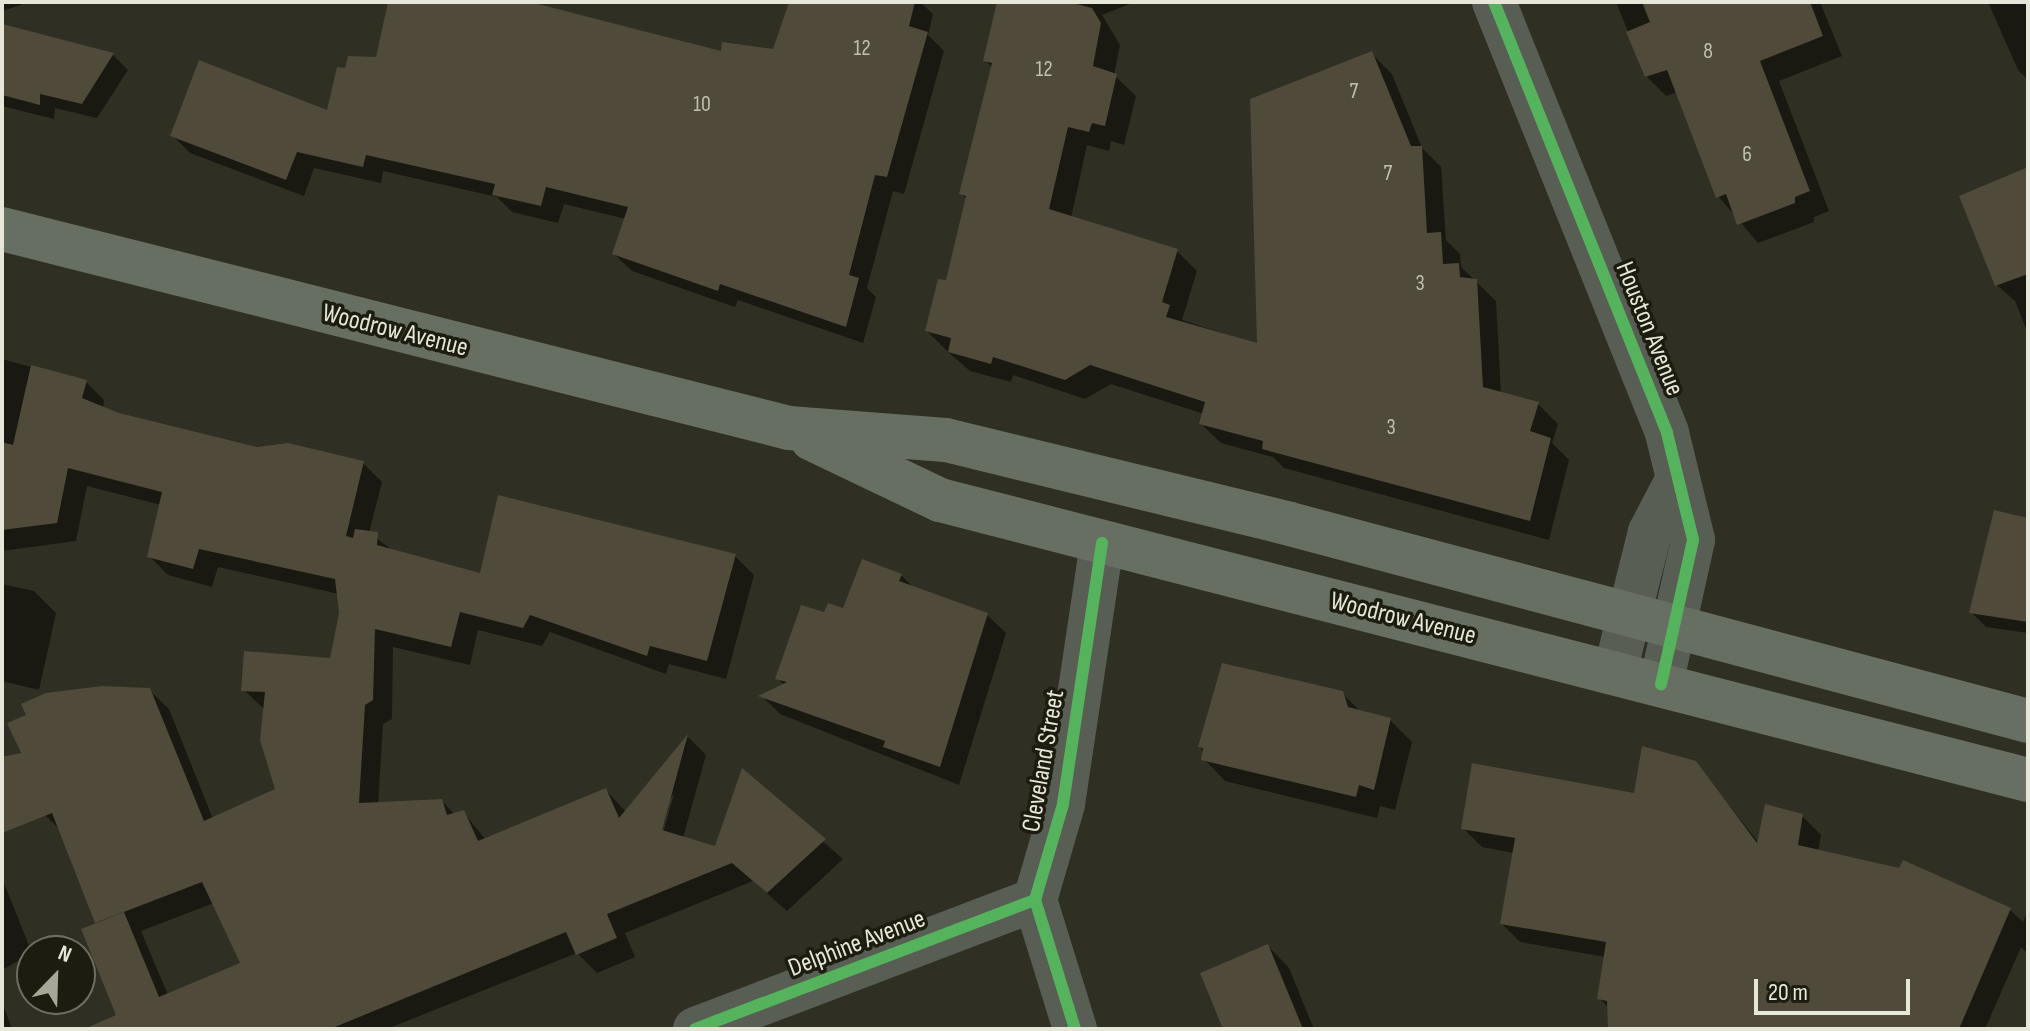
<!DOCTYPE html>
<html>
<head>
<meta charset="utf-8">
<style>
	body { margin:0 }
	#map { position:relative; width:2030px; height:1031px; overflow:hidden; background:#2f2f23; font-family:"Sofia Sans Condensed",sans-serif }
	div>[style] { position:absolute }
	.shadow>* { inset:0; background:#0007 }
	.building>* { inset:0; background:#4f4a3a }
	.minor>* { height:44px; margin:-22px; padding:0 22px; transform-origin:22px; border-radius:22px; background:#595e54 }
	.primary>* { height:44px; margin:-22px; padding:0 22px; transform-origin:22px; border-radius:22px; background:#676e62 }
	.cycleway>* { height:12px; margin:-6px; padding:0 6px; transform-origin:6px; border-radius:6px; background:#56b35d }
	span { translate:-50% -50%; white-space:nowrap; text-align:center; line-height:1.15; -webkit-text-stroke:7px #1c1c11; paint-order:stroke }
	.number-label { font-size:22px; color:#c0c0b0 }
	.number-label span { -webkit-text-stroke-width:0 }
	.street-label { font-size:26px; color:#e6e7d8 }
	.frame { position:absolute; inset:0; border:4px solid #e6e7d8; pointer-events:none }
	.north { position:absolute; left:16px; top:935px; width:80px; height:80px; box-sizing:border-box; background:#1c1c11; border:2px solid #6d6d61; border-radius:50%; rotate:23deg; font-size:22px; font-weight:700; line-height:32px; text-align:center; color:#e6e7d8 }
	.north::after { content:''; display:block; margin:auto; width:28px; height:36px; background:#a6a799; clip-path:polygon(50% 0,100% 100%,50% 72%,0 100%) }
	.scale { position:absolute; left:1754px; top:979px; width:156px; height:36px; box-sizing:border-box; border:4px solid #e6e7d8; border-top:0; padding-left:10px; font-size:24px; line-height:28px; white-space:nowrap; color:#e6e7d8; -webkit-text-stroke:6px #1c1c11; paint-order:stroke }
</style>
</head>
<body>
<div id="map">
	<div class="shadow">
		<div style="clip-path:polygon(2px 2px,30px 2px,2px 11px)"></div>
		<div style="clip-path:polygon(390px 2px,523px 2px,722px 53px,775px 51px,790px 2px,920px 2px,933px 14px,928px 35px,944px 51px,904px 194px,893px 191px,867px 288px,876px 297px,863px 343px,738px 300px,735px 307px,632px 271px,614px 254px,626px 219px,564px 204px,558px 223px,512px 212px,497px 197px,383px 171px,381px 183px,314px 168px,304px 196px,190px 153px,172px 135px,329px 112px,347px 71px,378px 59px)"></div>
		<div style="clip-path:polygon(999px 2px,1135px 2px,1102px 15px,1120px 45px,1114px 75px,1136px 96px,1124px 145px,1111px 141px,1109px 151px,1087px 145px,1071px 218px,1177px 251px,1197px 271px,1182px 320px,1259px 345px,1372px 54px,1392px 74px,1422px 148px,1441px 167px,1446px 240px,1460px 254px,1461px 267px,1496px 301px,1501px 394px,1538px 404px,1558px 424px,1552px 443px,1569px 460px,1549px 540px,1284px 468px,1273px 457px,1221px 443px,1201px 424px,1204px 414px,1111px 384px,1085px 399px,1013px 375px,1011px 382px,970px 371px,947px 351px,927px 331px,948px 283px,967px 199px,961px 194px,993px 68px,985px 60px)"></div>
		<div style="clip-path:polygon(1616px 2px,1820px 2px,1842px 56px,1779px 81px,1829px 211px,1814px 217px,1814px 222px,1758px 243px,1718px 196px,1678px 92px,1666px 96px,1646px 76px)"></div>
		<div style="clip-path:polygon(1988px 2px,2028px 2px,2028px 80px,2018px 70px)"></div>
		<div style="clip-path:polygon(2px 26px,113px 55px,128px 70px,97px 118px,55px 108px,54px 119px,2px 106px)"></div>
		<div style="clip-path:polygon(2028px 169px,2028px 334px,2015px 301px,1997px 285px)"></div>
		<div style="clip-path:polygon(evenodd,2px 359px,86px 382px,104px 400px,103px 408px,118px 415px,257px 449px,363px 463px,382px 482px,369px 533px,395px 552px,481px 576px,735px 556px,754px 575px,726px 679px,669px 664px,666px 674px,550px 632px,542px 646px,478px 630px,470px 665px,393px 647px,392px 719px,383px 724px,378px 804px,442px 801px,455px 815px,463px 812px,486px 840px,606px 790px,626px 812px,688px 737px,706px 755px,683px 838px,716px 848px,743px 772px,843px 859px,787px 911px,753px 881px,625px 933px,635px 957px,597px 973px,577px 953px,387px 1029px,124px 1029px,99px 924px,62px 832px,45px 815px,9px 724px,149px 690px,169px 709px,213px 819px,278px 790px,265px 710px,244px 690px,332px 660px,341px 613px,339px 594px,218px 567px,212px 587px,168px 575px,149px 556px,161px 505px,87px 486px,76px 541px,2px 551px,2px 359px,674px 794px,661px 840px,658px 839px,668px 800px,674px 794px,2px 359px,214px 903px,243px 964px,168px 995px,141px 931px,214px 903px)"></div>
		<div style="clip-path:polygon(2028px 520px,2028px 633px,1986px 627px,1971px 612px)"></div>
		<div style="clip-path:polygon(901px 575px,914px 588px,987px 615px,1006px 633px,959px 785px,780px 714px,762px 696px,784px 685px,777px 678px,825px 615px,844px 611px)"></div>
		<div style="clip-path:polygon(2px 584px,34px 591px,56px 613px,39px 690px,2px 681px)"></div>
		<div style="clip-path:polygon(1342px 693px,1362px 713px,1390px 720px,1412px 742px,1395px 810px,1380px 806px,1377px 818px,1225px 781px,1204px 759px,1201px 747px)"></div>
		<div style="clip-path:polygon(1644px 748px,1695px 763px,1759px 843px,1802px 816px,1821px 835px,1818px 852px,1900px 871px,1904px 863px,2010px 910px,2023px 922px,2028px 910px,2028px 954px,2021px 947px,1985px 1029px,1672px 1029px,1618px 1017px,1599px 998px,1606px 957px,1520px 942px,1502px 924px,1514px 853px,1482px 847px,1463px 828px,1635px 795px)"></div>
		<div style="clip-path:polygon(2px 878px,32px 953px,2px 970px)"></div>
		<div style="clip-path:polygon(1268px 946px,1289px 968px,1314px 1029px,1225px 1029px)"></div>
		<div style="clip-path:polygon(2px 1002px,12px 1029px,2px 1029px)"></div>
	</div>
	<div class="building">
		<div style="clip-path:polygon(388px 2px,530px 2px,721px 51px,722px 42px,773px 49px,789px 2px,915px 2px,909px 26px,928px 32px,887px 177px,875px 175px,849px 275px,859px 278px,846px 327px,720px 284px,718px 291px,612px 254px,628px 207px,546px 187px,541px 206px,492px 195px,495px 184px,366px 155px,363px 167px,297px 152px,286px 180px,170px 136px,199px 60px,327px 110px,337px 67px,345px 68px,348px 56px,376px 57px)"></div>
		<div style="clip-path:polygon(997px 2px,1069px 2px,1092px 8px,1101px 23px,1093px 66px,1117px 74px,1105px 126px,1092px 123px,1089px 132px,1068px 127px,1049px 209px,1178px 249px,1162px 302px,1170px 305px,1166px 317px,1257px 343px,1250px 99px,1372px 51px,1411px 146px,1422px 146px,1427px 233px,1441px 232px,1443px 264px,1459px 263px,1460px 277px,1477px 279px,1483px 387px,1539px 402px,1530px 431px,1551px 438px,1530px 521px,1262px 449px,1263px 441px,1199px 424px,1205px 402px,1090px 365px,1065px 380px,993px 357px,991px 364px,948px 352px,951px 338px,925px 331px,938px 279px,946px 280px,966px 196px,959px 194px,992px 63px,983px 61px)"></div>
		<div style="clip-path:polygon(1642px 2px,1810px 2px,1823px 36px,1760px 61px,1810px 191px,1795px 197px,1795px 203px,1737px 225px,1726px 194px,1716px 198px,1667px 70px,1645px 77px,1626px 32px,1650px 22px)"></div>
		<div style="clip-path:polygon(2px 24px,114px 53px,82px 104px,40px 94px,40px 105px,2px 95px)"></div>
		<div style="clip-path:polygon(2028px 167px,2028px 274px,1995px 286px,1959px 196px)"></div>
		<div style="clip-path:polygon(31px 365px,87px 380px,82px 398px,119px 413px,257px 447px,288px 443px,364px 461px,346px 536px,353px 538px,355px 529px,378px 532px,377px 545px,480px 573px,498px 495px,736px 554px,707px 661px,650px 646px,647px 656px,530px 615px,523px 628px,460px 612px,451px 647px,375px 629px,373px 700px,365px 705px,359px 803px,442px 799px,447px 815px,464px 810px,478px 841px,606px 788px,619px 818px,688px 734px,662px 830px,715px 846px,742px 768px,826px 839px,767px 893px,732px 863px,607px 914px,617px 938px,576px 955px,566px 932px,330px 1029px,84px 1029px,116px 1015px,81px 929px,124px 912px,159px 997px,240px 963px,202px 882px,95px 923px,52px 813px,2px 833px,2px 757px,21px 753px,7px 723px,26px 715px,21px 704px,46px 693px,102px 686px,150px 688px,204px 821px,275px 789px,260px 740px,265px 692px,241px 691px,244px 651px,330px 658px,339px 613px,335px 579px,199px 549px,193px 569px,147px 557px,162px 492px,68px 468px,57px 523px,2px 530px,2px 442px,13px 445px)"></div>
		<div style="clip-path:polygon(1994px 510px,2028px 518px,2028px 622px,1969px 613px)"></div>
		<div style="clip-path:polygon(862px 559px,902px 574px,899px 581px,988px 613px,940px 767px,883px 747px,885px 741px,758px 696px,787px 682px,775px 679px,801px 605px,824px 612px,828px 603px,843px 608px)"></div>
		<div style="clip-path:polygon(1222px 663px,1343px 691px,1348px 707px,1391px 718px,1374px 790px,1359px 785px,1356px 797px,1201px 760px,1203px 748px,1198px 747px)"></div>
		<div style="clip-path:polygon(1642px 746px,1696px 761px,1757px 843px,1765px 804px,1803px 814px,1798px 845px,1899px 868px,1903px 860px,2011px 908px,1959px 1029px,1608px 1029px,1607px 1001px,1597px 999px,1606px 942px,1500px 924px,1515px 838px,1461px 829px,1472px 763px,1634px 793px)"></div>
		<div style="clip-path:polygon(1268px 944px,1303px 1029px,1223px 1029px,1200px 973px)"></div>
	</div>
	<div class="minor">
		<div style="left:1494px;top:2px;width:464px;rotate:68.1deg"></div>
		<div style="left:1667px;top:433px;width:110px;rotate:76.3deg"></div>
		<div style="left:1693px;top:540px;width:148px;rotate:102.5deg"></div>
		<div style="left:1615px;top:672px;width:144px;rotate:-76deg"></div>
		<div style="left:1650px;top:532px;width:56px;rotate:-62.5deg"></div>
		<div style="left:695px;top:1029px;width:364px;rotate:-20.8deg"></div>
		<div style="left:1075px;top:1029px;width:135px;rotate:-107.2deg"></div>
		<div style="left:1035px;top:900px;width:100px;rotate:-73.7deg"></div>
		<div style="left:1063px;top:804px;width:264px;rotate:-81.5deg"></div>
	</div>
	<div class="primary">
		<div style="left:2px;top:229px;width:812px;rotate:14.19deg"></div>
		<div style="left:789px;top:428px;width:157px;rotate:4.4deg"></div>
		<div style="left:946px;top:440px;width:354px;rotate:13.7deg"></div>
		<div style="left:1290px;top:524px;width:764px;rotate:14.95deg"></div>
		<div style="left:812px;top:439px;width:142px;rotate:25.5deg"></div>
		<div style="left:940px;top:500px;width:1123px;rotate:14.43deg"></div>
	</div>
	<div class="cycleway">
		<div style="left:1494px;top:2px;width:464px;rotate:68.1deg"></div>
		<div style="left:1667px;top:433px;width:110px;rotate:76.3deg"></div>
		<div style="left:1693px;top:540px;width:148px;rotate:102.5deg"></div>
		<div style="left:695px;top:1029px;width:364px;rotate:-20.8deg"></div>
		<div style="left:1075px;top:1029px;width:135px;rotate:-107.2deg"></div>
		<div style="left:1035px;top:900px;width:100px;rotate:-73.7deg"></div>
		<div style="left:1063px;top:804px;width:264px;rotate:-81.5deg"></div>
	</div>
	<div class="number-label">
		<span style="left:862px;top:49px">12</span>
		<span style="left:1708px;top:52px">8</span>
		<span style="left:1044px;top:70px">12</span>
		<span style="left:1354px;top:92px">7</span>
		<span style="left:702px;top:105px">10</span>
		<span style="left:1747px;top:155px">6</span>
		<span style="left:1388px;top:174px">7</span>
		<span style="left:1420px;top:284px">3</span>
		<span style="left:1391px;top:428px">3</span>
	</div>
	<div class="street-label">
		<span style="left:1649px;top:329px;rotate:68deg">Houston Avenue</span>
		<span style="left:395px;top:331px;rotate:14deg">Woodrow Avenue</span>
		<span style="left:1403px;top:619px;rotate:14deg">Woodrow Avenue</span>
		<span style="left:1044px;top:761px;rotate:-80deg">Cleveland Street</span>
		<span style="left:857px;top:944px;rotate:-21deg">Delphine Avenue</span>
	</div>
	<div class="frame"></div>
	<div class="north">N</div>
	<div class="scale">20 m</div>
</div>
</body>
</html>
